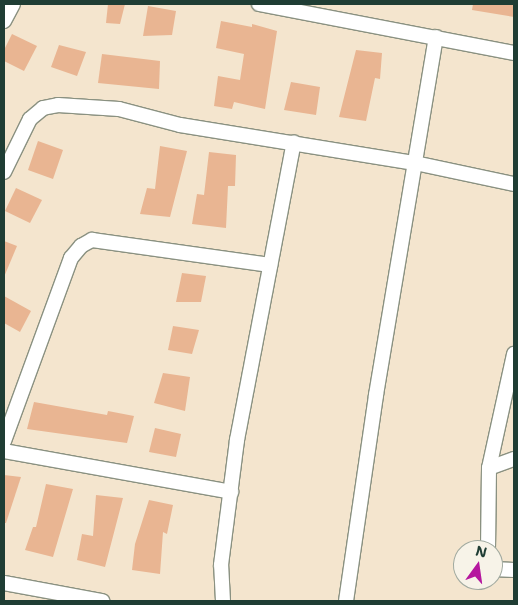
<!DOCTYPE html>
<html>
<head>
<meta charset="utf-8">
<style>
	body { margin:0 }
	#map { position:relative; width:518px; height:605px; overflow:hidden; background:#f4e5ce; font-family:"Shantell Sans",sans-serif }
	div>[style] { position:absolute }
	.building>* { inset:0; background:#e9b592 }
	.roads { filter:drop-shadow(1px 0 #8a9181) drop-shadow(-1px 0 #8a9181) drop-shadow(0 1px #8a9181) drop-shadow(0 -1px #8a9181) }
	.minor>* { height:14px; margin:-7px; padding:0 7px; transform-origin:7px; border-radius:7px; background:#fff }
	span { translate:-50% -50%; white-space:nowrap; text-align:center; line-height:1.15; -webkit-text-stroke:4px #f7f3e8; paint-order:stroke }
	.frame { position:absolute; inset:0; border:5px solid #1f3d34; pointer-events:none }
	.north { position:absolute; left:453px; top:540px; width:50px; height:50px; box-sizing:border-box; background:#f7f3e8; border:1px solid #a1aaa0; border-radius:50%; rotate:14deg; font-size:14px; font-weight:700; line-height:20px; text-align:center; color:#1f3d34 }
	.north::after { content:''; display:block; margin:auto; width:18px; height:22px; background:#b5179e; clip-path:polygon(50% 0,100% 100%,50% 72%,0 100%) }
</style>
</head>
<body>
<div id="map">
	<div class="building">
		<div style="clip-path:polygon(108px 4px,125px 4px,120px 24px,106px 23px)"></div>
		<div style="clip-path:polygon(473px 4px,514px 4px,514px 17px,472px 10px)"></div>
		<div style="clip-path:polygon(148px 6px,176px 11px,172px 35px,143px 36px)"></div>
		<div style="clip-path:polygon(221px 21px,252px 27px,252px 24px,277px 31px,265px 109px,234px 102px,232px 109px,214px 106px,218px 76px,240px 80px,244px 54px,216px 48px)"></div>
		<div style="clip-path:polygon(12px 34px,37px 46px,24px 71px,4px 61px,4px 50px)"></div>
		<div style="clip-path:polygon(59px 45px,86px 52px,77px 76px,51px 67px)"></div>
		<div style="clip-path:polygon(356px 50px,382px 53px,380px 79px,375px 78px,366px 121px,339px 117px)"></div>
		<div style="clip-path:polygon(102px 54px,160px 61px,159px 89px,98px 83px)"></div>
		<div style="clip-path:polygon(291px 82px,320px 87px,316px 115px,284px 110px)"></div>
		<div style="clip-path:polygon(38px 141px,63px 150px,53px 179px,28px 170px)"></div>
		<div style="clip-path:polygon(160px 146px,187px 151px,170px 217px,140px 214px,147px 188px,155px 189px)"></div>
		<div style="clip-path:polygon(209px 152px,236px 155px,235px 186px,228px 186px,226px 228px,192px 224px,197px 194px,204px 195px)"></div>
		<div style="clip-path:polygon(16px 188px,42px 200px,30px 223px,5px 211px)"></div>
		<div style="clip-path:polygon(4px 241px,17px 246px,4px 277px)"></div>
		<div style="clip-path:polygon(182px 273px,206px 276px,201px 302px,176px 302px)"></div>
		<div style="clip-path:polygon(4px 296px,31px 311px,20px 332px,4px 323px)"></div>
		<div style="clip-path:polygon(173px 326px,199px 330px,192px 354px,168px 350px)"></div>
		<div style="clip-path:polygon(163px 373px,190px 377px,185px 411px,154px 403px)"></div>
		<div style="clip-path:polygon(34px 402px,107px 415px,108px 411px,134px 416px,127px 443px,27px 429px)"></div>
		<div style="clip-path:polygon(155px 428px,181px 434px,176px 457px,149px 452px)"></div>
		<div style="clip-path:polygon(4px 475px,21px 477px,6px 523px,4px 523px)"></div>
		<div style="clip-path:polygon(46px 484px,73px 489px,53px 557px,25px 550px,33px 527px,36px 527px)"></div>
		<div style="clip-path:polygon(96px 495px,123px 498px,105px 567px,77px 560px,82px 534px,93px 536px)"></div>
		<div style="clip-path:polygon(149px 500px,173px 505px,167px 534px,163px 532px,160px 574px,132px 570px,135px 544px)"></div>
	</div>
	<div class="roads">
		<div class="minor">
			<div style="left:259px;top:4px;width:260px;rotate:10.9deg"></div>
			<div style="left:4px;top:21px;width:19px;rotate:-62deg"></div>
			<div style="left:4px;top:172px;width:59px;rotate:-63.9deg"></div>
			<div style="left:30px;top:119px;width:17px;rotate:-40deg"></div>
			<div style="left:43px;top:108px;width:15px;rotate:-11deg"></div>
			<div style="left:58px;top:105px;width:61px;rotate:3.8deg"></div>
			<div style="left:119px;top:109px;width:63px;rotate:14.7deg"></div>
			<div style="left:180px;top:125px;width:238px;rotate:9.2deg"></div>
			<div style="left:415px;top:163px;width:101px;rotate:12deg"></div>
			<div style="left:4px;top:441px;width:195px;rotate:-69.9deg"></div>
			<div style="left:71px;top:258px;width:16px;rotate:-50deg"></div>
			<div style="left:81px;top:246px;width:13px;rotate:-29deg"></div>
			<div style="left:92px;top:240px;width:180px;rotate:8deg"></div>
			<div style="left:4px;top:451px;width:231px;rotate:10.2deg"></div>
			<div style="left:489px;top:468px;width:27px;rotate:-20deg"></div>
			<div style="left:488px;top:550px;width:82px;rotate:-89.3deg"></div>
			<div style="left:489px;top:468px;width:117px;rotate:-77.6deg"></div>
			<div style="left:493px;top:569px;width:21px;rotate:3deg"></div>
			<div style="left:4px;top:583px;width:100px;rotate:10.4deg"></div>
			<div style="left:223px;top:601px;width:36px;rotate:-93deg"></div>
			<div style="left:221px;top:565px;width:126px;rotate:-82.7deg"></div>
			<div style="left:237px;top:440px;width:303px;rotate:-79.2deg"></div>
			<div style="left:346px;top:601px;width:208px;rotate:-81.7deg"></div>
			<div style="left:376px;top:395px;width:363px;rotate:-80.5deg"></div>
		</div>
	</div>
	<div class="frame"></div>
	<div class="north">N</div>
</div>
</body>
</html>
